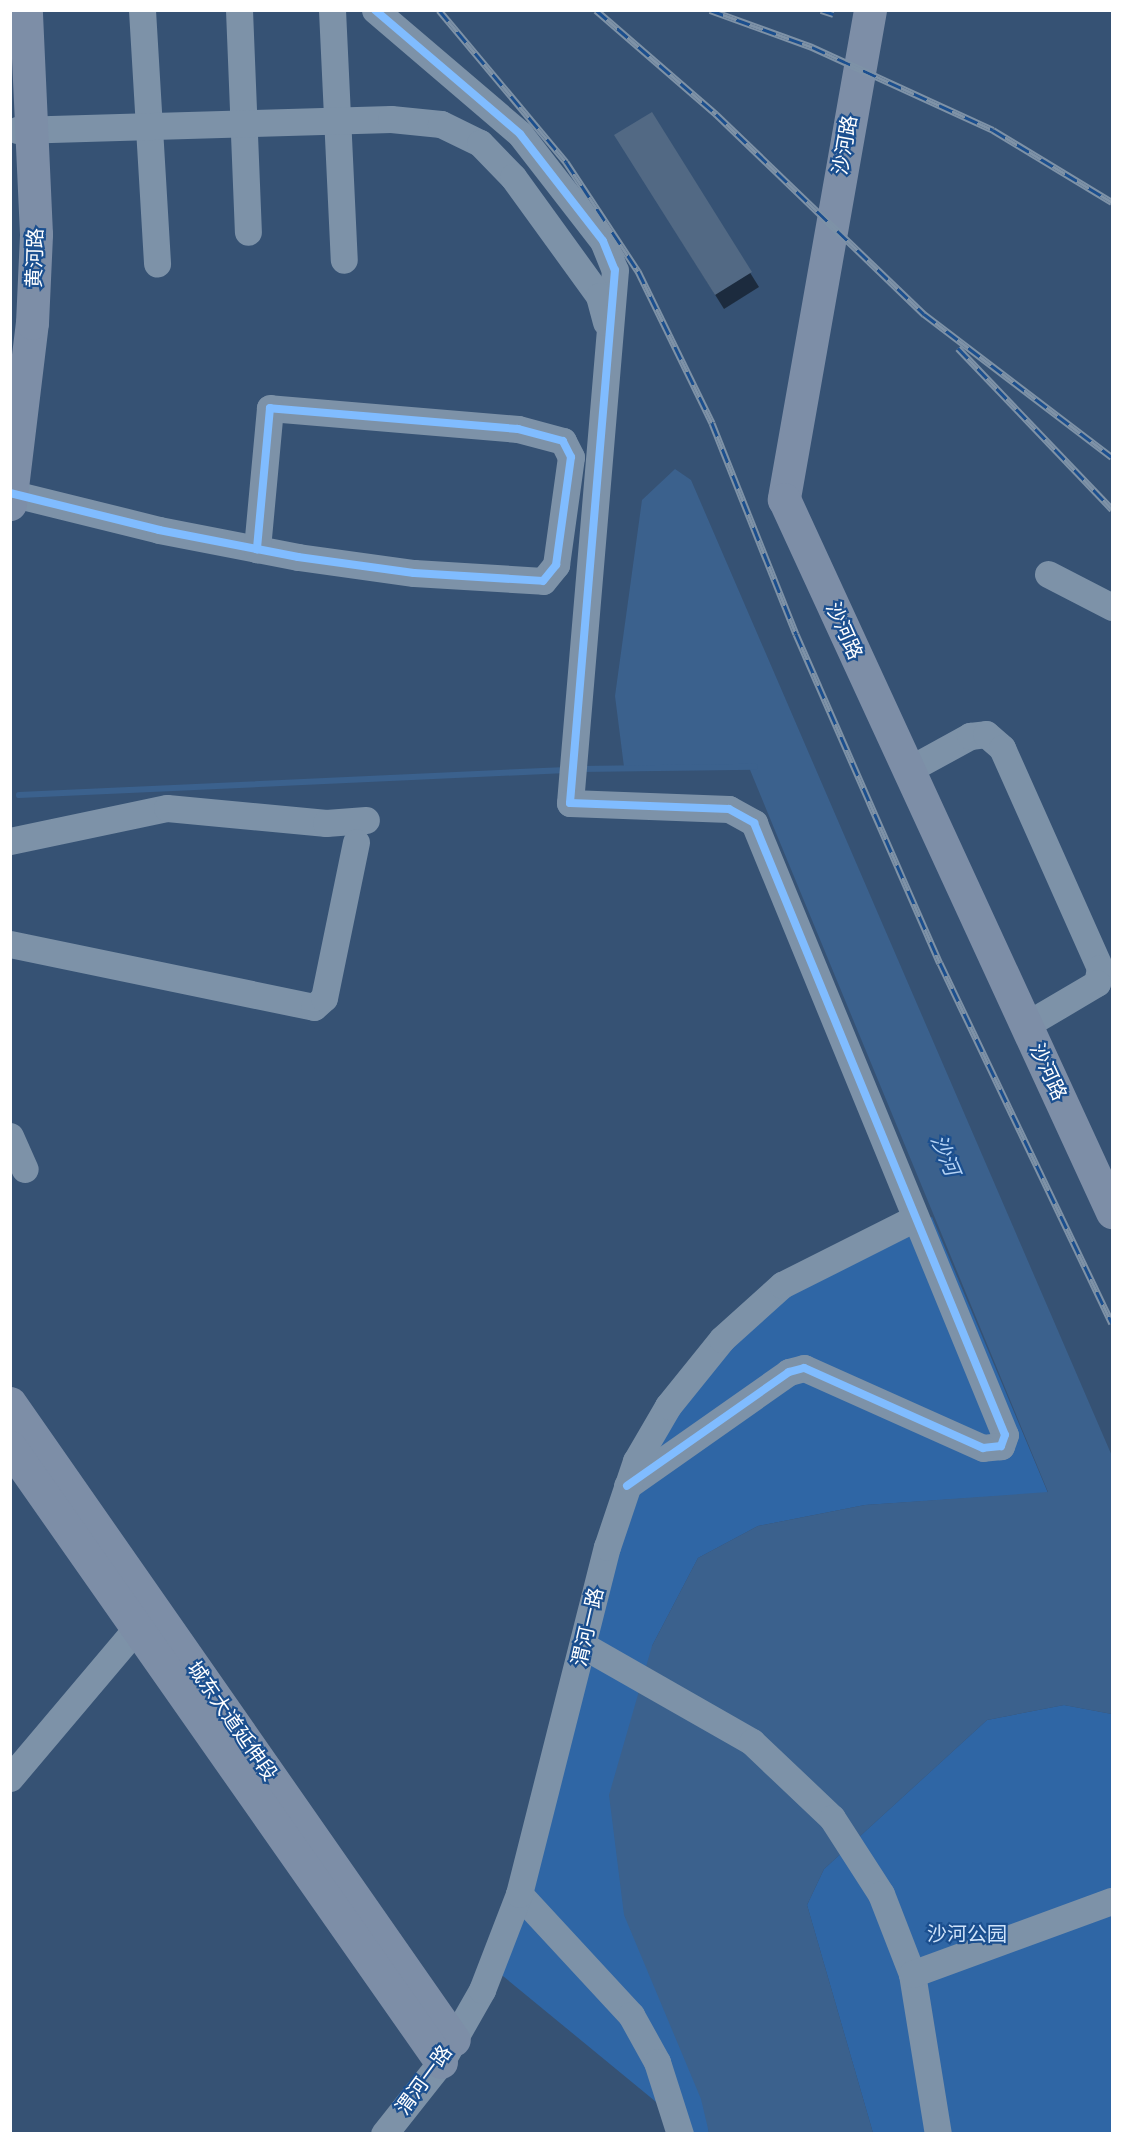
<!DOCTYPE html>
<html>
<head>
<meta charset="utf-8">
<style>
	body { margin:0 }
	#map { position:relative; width:1123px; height:2144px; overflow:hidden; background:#365274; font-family:Rubik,"Noto Sans SC",sans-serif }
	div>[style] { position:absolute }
	.green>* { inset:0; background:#2f66a5 }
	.water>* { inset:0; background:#3b618d }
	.shadow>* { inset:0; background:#0007 }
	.stream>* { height:6px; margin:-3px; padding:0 3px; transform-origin:3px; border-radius:3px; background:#3b618d }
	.building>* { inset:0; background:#526984 }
	.minor>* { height:27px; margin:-13.5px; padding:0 13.5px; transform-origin:13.5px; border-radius:13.5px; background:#7d92a8 }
	.major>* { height:33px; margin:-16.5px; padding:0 16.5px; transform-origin:16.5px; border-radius:16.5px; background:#7d8ea7 }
	.rail>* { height:7px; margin-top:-3.5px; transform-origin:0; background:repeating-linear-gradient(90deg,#1b4f8f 0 14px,#7e92a7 0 28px); box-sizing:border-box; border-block:2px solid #7e92a7 }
	.cycleway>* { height:8px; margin:-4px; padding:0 4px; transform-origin:4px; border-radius:4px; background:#80bcff }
	span { translate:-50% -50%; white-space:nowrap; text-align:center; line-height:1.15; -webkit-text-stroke:4.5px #1b4f8f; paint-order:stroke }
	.street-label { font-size:20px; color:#fff }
	.park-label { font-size:20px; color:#cfe3fa }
	.water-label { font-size:21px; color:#b5d3f5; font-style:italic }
	.frame { position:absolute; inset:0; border:12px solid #fff; pointer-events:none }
</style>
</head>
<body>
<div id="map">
	<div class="green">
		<div style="clip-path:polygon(932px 1217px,1048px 1493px,865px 1505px,758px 1526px,698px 1558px,652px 1646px,709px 2133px,668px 2133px,661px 2106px,498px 1972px,635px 1492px,673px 1412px,770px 1307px,836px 1261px)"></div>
		<div style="clip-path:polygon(1064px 1705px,1112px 1714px,1112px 2133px,873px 2133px,807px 1905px,824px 1869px,987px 1720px)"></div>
	</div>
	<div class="water">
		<div style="clip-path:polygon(675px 469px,691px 480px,1112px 1456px,1112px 1714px,1064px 1705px,987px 1720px,824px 1869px,807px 1905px,873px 2133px,709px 2133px,701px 2099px,624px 1915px,609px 1795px,652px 1646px,698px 1558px,758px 1526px,865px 1505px,1048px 1492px,748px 765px,624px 767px,615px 696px,642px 500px)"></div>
	</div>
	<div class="shadow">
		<div style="clip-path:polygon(651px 114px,759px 287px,724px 309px,625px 150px)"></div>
	</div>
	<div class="stream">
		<div style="left:580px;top:769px;width:175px;rotate:-0.7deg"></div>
		<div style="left:19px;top:795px;width:548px;rotate:-2.62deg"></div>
	</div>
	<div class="building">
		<div style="clip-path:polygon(652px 112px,752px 272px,715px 295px,614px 135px)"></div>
	</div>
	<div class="minor">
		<div style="left:142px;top:10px;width:254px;rotate:86.6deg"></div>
		<div style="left:239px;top:10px;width:222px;rotate:87.7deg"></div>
		<div style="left:332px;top:10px;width:250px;rotate:87.3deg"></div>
		<div style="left:375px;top:10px;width:191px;rotate:40.5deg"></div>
		<div style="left:520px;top:134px;width:135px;rotate:52.2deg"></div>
		<div style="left:603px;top:241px;width:31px;rotate:68deg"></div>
		<div style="left:615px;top:270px;width:535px;rotate:94.83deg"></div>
		<div style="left:570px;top:803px;width:159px;rotate:2.2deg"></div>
		<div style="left:729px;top:809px;width:29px;rotate:29deg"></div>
		<div style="left:754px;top:823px;width:661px;rotate:67.7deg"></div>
		<div style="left:1005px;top:1435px;width:12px;rotate:110deg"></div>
		<div style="left:1001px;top:1446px;width:18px;rotate:174deg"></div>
		<div style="left:983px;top:1448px;width:196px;rotate:-155.9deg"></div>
		<div style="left:804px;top:1368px;width:16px;rotate:165deg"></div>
		<div style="left:789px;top:1372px;width:198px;rotate:144.9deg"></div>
		<div style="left:17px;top:130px;width:374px;rotate:-1.7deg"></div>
		<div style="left:391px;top:119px;width:50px;rotate:5.7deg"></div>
		<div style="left:441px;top:124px;width:43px;rotate:26deg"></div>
		<div style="left:480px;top:143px;width:47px;rotate:45.9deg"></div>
		<div style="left:513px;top:177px;width:147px;rotate:54.1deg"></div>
		<div style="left:599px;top:296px;width:27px;rotate:75deg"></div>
		<div style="left:10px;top:493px;width:154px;rotate:13.9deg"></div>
		<div style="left:159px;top:530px;width:100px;rotate:11deg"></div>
		<div style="left:257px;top:549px;width:42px;rotate:11deg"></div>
		<div style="left:298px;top:557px;width:117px;rotate:7.9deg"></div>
		<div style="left:414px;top:573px;width:129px;rotate:3.5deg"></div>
		<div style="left:543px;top:581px;width:21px;rotate:-51deg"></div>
		<div style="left:556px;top:565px;width:109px;rotate:-82.1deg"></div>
		<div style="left:571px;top:457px;width:18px;rotate:-117deg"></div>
		<div style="left:563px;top:441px;width:47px;rotate:-165.1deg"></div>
		<div style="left:518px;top:429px;width:249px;rotate:-175.2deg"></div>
		<div style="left:270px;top:408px;width:142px;rotate:95.3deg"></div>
		<div style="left:1048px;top:574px;width:72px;rotate:27.3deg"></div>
		<div style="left:908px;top:770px;width:71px;rotate:-28.7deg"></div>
		<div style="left:970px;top:736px;width:16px;rotate:-7deg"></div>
		<div style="left:986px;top:734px;width:21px;rotate:41deg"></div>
		<div style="left:1002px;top:748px;width:241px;rotate:66deg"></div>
		<div style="left:1100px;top:968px;width:15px;rotate:101deg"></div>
		<div style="left:1097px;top:983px;width:82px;rotate:149.4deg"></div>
		<div style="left:10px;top:841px;width:160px;rotate:-11.9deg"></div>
		<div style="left:167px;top:808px;width:160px;rotate:5.4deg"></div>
		<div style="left:326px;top:823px;width:40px;rotate:-4.3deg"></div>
		<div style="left:10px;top:944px;width:310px;rotate:11.7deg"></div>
		<div style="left:314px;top:1007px;width:13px;rotate:-42deg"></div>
		<div style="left:324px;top:998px;width:159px;rotate:-78.4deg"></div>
		<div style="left:10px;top:1136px;width:36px;rotate:66deg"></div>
		<div style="left:584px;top:1646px;width:193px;rotate:29.7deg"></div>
		<div style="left:752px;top:1742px;width:110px;rotate:43.5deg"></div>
		<div style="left:832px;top:1818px;width:90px;rotate:57.2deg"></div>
		<div style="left:881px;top:1894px;width:86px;rotate:68.8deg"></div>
		<div style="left:912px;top:1974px;width:162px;rotate:80.8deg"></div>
		<div style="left:10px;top:1778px;width:194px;rotate:-49.8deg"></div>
		<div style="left:519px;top:1894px;width:165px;rotate:47.2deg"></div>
		<div style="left:631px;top:2015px;width:54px;rotate:61deg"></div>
		<div style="left:657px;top:2062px;width:76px;rotate:72.3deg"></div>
		<div style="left:912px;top:1974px;width:213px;rotate:-20.1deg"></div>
		<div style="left:384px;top:2134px;width:92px;rotate:-51.6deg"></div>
		<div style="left:441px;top:2062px;width:83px;rotate:-60.3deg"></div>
		<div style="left:482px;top:1990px;width:103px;rotate:-68.9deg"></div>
		<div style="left:519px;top:1894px;width:358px;rotate:-75.8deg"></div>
		<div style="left:607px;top:1547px;width:91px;rotate:-71.4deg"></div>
		<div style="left:636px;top:1461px;width:64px;rotate:-59.8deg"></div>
		<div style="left:668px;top:1406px;width:86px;rotate:-51.1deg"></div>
		<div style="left:722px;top:1339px;width:81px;rotate:-42deg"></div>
		<div style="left:782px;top:1285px;width:149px;rotate:-26.7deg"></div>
	</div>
	<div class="major">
		<div style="left:870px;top:10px;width:497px;rotate:100deg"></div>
		<div style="left:784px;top:499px;width:785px;rotate:65.3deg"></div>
		<div style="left:10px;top:504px;width:182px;rotate:-83.1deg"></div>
		<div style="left:32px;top:323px;width:89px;rotate:-87.4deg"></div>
		<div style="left:36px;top:234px;width:224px;rotate:-92.6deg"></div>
		<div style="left:10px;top:1403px;width:776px;rotate:55.12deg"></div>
		<div style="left:10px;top:1447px;width:751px;rotate:54.98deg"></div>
	</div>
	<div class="rail">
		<div style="left:439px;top:10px;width:198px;rotate:50.1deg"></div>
		<div style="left:566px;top:162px;width:131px;rotate:56.6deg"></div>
		<div style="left:638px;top:271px;width:169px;rotate:64deg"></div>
		<div style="left:712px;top:423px;width:227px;rotate:68.3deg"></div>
		<div style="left:796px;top:634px;width:359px;rotate:66.4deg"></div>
		<div style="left:940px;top:963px;width:399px;rotate:64.5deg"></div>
		<div style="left:596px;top:10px;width:159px;rotate:40.9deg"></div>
		<div style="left:716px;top:114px;width:289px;rotate:43.9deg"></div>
		<div style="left:924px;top:314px;width:236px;rotate:37.3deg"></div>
		<div style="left:710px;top:10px;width:109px;rotate:19.9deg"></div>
		<div style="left:812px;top:47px;width:199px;rotate:24.6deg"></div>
		<div style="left:993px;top:130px;width:139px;rotate:31.2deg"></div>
		<div style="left:821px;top:10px;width:13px;rotate:18deg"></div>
		<div style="left:958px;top:348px;width:223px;rotate:46.3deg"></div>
	</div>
	<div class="cycleway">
		<div style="left:375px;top:10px;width:191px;rotate:40.5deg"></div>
		<div style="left:520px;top:134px;width:135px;rotate:52.2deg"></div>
		<div style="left:603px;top:241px;width:31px;rotate:68deg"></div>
		<div style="left:615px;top:270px;width:535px;rotate:94.83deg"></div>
		<div style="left:570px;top:803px;width:159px;rotate:2.2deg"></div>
		<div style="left:729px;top:809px;width:29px;rotate:29deg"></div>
		<div style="left:754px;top:823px;width:661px;rotate:67.7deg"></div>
		<div style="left:1005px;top:1435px;width:12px;rotate:110deg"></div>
		<div style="left:1001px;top:1446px;width:18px;rotate:174deg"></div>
		<div style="left:983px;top:1448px;width:196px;rotate:-155.9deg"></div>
		<div style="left:804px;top:1368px;width:16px;rotate:165deg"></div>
		<div style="left:789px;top:1372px;width:198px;rotate:144.9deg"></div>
		<div style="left:10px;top:493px;width:154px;rotate:13.9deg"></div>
		<div style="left:159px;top:530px;width:100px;rotate:11deg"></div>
		<div style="left:257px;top:549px;width:42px;rotate:11deg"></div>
		<div style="left:298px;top:557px;width:117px;rotate:7.9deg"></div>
		<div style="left:414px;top:573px;width:129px;rotate:3.5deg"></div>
		<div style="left:543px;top:581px;width:21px;rotate:-51deg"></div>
		<div style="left:556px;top:565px;width:109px;rotate:-82.1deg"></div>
		<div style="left:571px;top:457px;width:18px;rotate:-117deg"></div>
		<div style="left:563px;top:441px;width:47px;rotate:-165.1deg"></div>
		<div style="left:518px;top:429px;width:249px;rotate:-175.2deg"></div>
		<div style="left:270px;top:408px;width:142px;rotate:95.3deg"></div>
	</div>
	<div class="street-label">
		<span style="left:845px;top:145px;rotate:-80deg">沙河路</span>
		<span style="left:35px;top:258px;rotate:-88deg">黄河路</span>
		<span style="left:844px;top:631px;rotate:66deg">沙河路</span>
		<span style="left:1048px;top:1072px;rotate:65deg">沙河路</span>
		<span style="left:588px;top:1627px;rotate:-77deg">渭河一路</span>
		<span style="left:232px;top:1721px;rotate:55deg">城东大道延伸段</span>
		<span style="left:424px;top:2080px;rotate:-54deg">渭河一路</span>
	</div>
	<div class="park-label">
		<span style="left:967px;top:1934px">沙河公园</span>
	</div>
	<div class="water-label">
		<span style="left:945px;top:1155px;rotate:67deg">沙河</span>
	</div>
	<div class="frame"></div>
</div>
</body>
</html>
